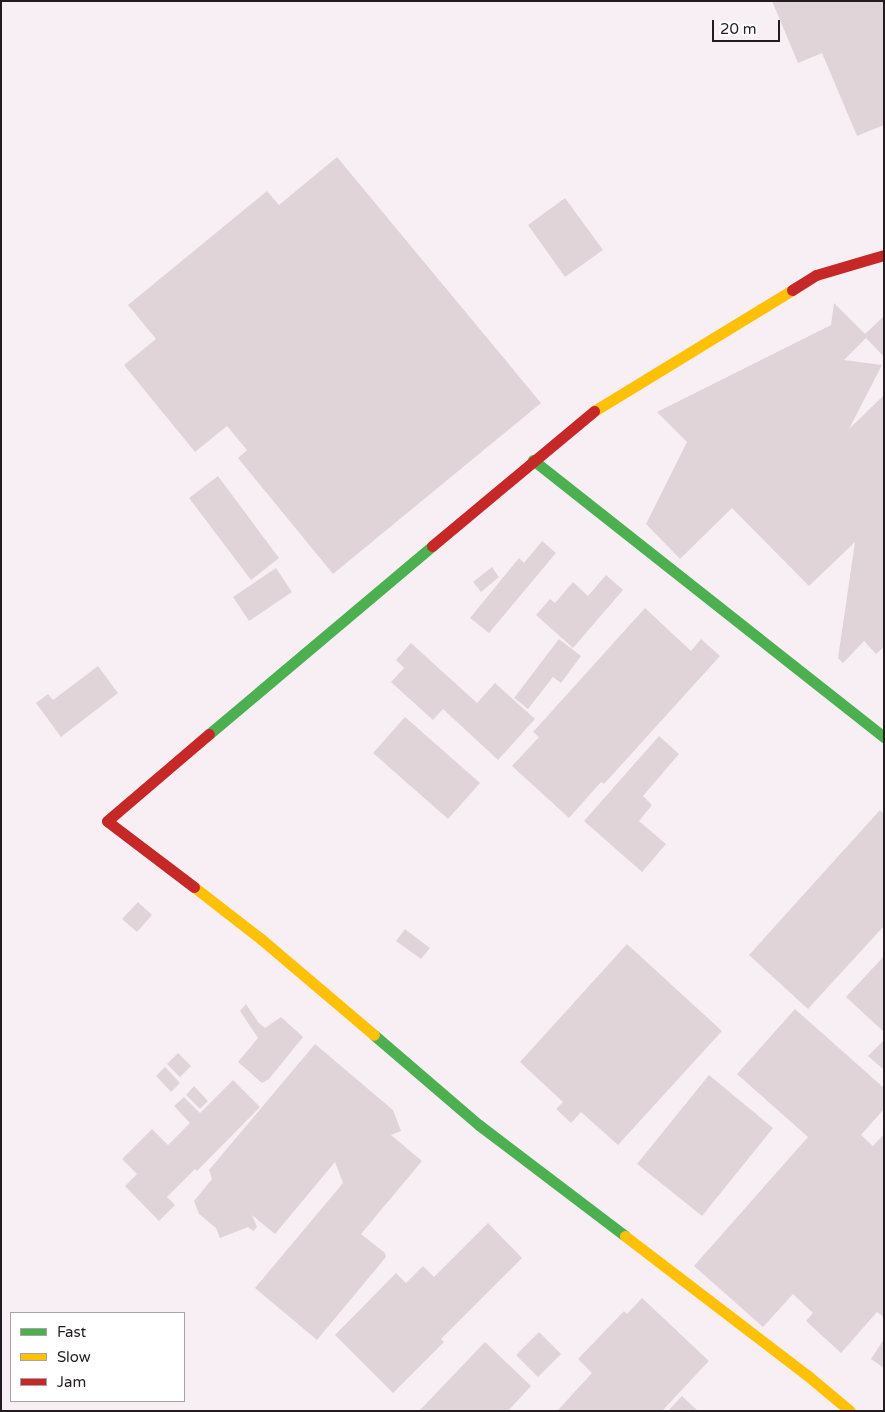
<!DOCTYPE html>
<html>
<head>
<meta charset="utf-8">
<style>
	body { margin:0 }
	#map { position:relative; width:885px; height:1412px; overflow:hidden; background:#f8eff5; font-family:"Varela Round",sans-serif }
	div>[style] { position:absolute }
	.building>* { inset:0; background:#e1d4d9 }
	.fast>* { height:11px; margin:-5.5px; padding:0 5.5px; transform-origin:5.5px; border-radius:5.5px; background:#4caf50 }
	.slow>* { height:11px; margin:-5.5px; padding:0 5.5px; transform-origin:5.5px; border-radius:5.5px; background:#ffc107 }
	.jam>* { height:11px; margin:-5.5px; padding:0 5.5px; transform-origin:5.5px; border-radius:5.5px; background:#c62828 }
	span { translate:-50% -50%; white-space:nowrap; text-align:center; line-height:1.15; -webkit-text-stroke:4.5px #fff; paint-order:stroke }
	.frame { position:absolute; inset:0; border:2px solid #221c20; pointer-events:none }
	.legend { position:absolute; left:10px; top:1312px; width:175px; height:90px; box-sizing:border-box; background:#fff; border:1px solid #a7a4a6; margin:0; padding:6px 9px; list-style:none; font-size:15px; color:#221c20 }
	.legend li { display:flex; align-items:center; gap:10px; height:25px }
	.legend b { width:25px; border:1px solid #a7a4a6 }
	.scale { position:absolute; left:712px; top:20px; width:68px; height:22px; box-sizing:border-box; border:2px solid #221c20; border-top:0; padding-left:6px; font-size:15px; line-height:18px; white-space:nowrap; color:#221c20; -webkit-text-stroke:4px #fff; paint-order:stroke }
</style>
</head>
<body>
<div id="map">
	<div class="building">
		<div style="clip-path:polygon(772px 1px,884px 1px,884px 125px,857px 136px,822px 53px,798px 63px)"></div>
		<div style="clip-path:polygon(337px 157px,541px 403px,333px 574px,238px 458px,247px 450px,227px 426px,195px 452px,124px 365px,156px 339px,128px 305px,267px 191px,279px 205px)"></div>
		<div style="clip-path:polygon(565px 198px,603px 250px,565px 277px,528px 225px)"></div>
		<div style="clip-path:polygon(834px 303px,865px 334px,884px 316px,884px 357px,866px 338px,844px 360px,882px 365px,849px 429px,884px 395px,884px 647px,876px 654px,864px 641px,843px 663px,838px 658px,855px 542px,809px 586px,732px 508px,680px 559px,646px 524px,687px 442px,657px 412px,831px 325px)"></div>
		<div style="clip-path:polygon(218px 476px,279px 558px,251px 580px,189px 498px)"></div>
		<div style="clip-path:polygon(542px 541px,556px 553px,489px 633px,470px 618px,519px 558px,524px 563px)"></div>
		<div style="clip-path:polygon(492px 567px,499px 577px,481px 592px,473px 582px)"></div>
		<div style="clip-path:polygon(276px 568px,292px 592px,249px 621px,233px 597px)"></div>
		<div style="clip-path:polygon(606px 575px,623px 590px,573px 648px,536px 615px,550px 599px,555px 603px,573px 582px,588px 596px)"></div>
		<div style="clip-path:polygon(645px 608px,691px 651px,701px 639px,720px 656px,604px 784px,601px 782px,569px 818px,512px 766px,539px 737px,533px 732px)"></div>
		<div style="clip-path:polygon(559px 639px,581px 656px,561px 683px,553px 677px,528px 709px,514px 698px)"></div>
		<div style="clip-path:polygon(411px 643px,477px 703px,495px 683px,535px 719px,498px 760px,443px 709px,433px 720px,391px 682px,404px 668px,396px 660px)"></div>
		<div style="clip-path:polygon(98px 666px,118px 693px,61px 737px,36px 703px,48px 694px,53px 700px)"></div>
		<div style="clip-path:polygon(405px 717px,480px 783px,448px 819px,373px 753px)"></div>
		<div style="clip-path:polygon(659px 736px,679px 754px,643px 796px,652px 805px,639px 821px,666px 844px,642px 872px,584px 821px)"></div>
		<div style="clip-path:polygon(880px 810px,884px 814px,884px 926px,808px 1009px,749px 955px)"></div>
		<div style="clip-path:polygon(138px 902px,152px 915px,137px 932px,122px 919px)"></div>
		<div style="clip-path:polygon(405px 929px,430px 948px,421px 959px,396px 941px)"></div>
		<div style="clip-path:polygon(627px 944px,722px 1031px,618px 1145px,581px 1112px,571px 1123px,556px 1109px,563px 1102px,520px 1062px)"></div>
		<div style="clip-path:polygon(884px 956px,884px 1032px,846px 997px)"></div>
		<div style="clip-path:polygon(246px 1004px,258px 1022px,265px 1028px,281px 1017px,303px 1037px,269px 1079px,262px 1083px,238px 1062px,258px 1038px,240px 1011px)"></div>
		<div style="clip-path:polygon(795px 1009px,884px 1088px,884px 1109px,861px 1135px,873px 1146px,884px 1134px,884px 1317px,877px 1312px,841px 1353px,806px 1321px,813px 1313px,793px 1294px,763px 1327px,694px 1266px,808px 1137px,737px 1074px)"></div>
		<div style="clip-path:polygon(884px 1040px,884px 1070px,868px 1056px)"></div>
		<div style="clip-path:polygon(315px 1044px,393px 1110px,401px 1131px,391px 1135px,422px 1161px,361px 1234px,385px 1253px,386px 1257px,317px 1340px,255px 1288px,343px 1183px,335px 1162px,275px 1234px,252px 1215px,257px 1227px,253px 1231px,248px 1227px,220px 1238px,216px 1228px,199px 1214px,194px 1201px,212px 1179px,209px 1170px)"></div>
		<div style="clip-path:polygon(178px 1053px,191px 1066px,180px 1077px,167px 1064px)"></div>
		<div style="clip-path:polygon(165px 1067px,180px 1083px,171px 1092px,156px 1076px)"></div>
		<div style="clip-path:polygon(709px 1075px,773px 1128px,702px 1216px,637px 1164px)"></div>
		<div style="clip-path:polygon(233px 1080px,260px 1107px,197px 1171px,195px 1169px,167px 1197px,175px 1205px,159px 1221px,125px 1186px,137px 1174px,122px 1159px,152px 1129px,168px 1145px,190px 1123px,174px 1106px,184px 1097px,200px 1113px)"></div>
		<div style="clip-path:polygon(194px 1086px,208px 1101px,200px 1109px,186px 1095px)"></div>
		<div style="clip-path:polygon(488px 1223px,522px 1258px,441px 1339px,444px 1342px,393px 1393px,335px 1335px,396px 1273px,406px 1283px,423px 1266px,434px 1277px)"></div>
		<div style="clip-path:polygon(642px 1298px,709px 1361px,662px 1411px,557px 1411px,592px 1373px,578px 1359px,624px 1311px,627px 1314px)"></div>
		<div style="clip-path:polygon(539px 1332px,561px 1354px,538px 1377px,516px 1355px)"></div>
		<div style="clip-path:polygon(884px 1339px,884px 1368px,871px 1359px)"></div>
		<div style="clip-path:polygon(485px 1342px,531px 1386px,508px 1411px,419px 1411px)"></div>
		<div style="clip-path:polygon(682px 1396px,698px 1411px,668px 1411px)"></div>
	</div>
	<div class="fast">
		<div style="left:533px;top:460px;width:447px;rotate:38.3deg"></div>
		<div style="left:209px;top:734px;width:292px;rotate:-40.1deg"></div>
		<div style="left:374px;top:1035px;width:138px;rotate:40.6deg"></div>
		<div style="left:479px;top:1125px;width:183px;rotate:37.2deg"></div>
	</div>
	<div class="slow">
		<div style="left:594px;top:411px;width:232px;rotate:-31.4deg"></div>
		<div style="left:194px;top:887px;width:85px;rotate:37.8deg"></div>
		<div style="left:261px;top:939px;width:148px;rotate:40.3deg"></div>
		<div style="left:625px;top:1236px;width:229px;rotate:37.4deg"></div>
		<div style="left:807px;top:1375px;width:56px;rotate:39.9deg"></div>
	</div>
	<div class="jam">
		<div style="left:792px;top:290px;width:28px;rotate:-32deg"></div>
		<div style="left:816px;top:275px;width:71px;rotate:-16.4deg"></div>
		<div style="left:432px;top:546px;width:211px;rotate:-39.8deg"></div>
		<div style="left:194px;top:887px;width:109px;rotate:-142.8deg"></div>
		<div style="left:107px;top:821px;width:134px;rotate:-40.5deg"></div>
	</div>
	<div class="frame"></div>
	<ul class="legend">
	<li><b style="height:6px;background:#4caf50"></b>Fast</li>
	<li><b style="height:6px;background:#ffc107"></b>Slow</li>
	<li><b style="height:6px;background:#c62828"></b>Jam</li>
	</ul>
	<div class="scale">20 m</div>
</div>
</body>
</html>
